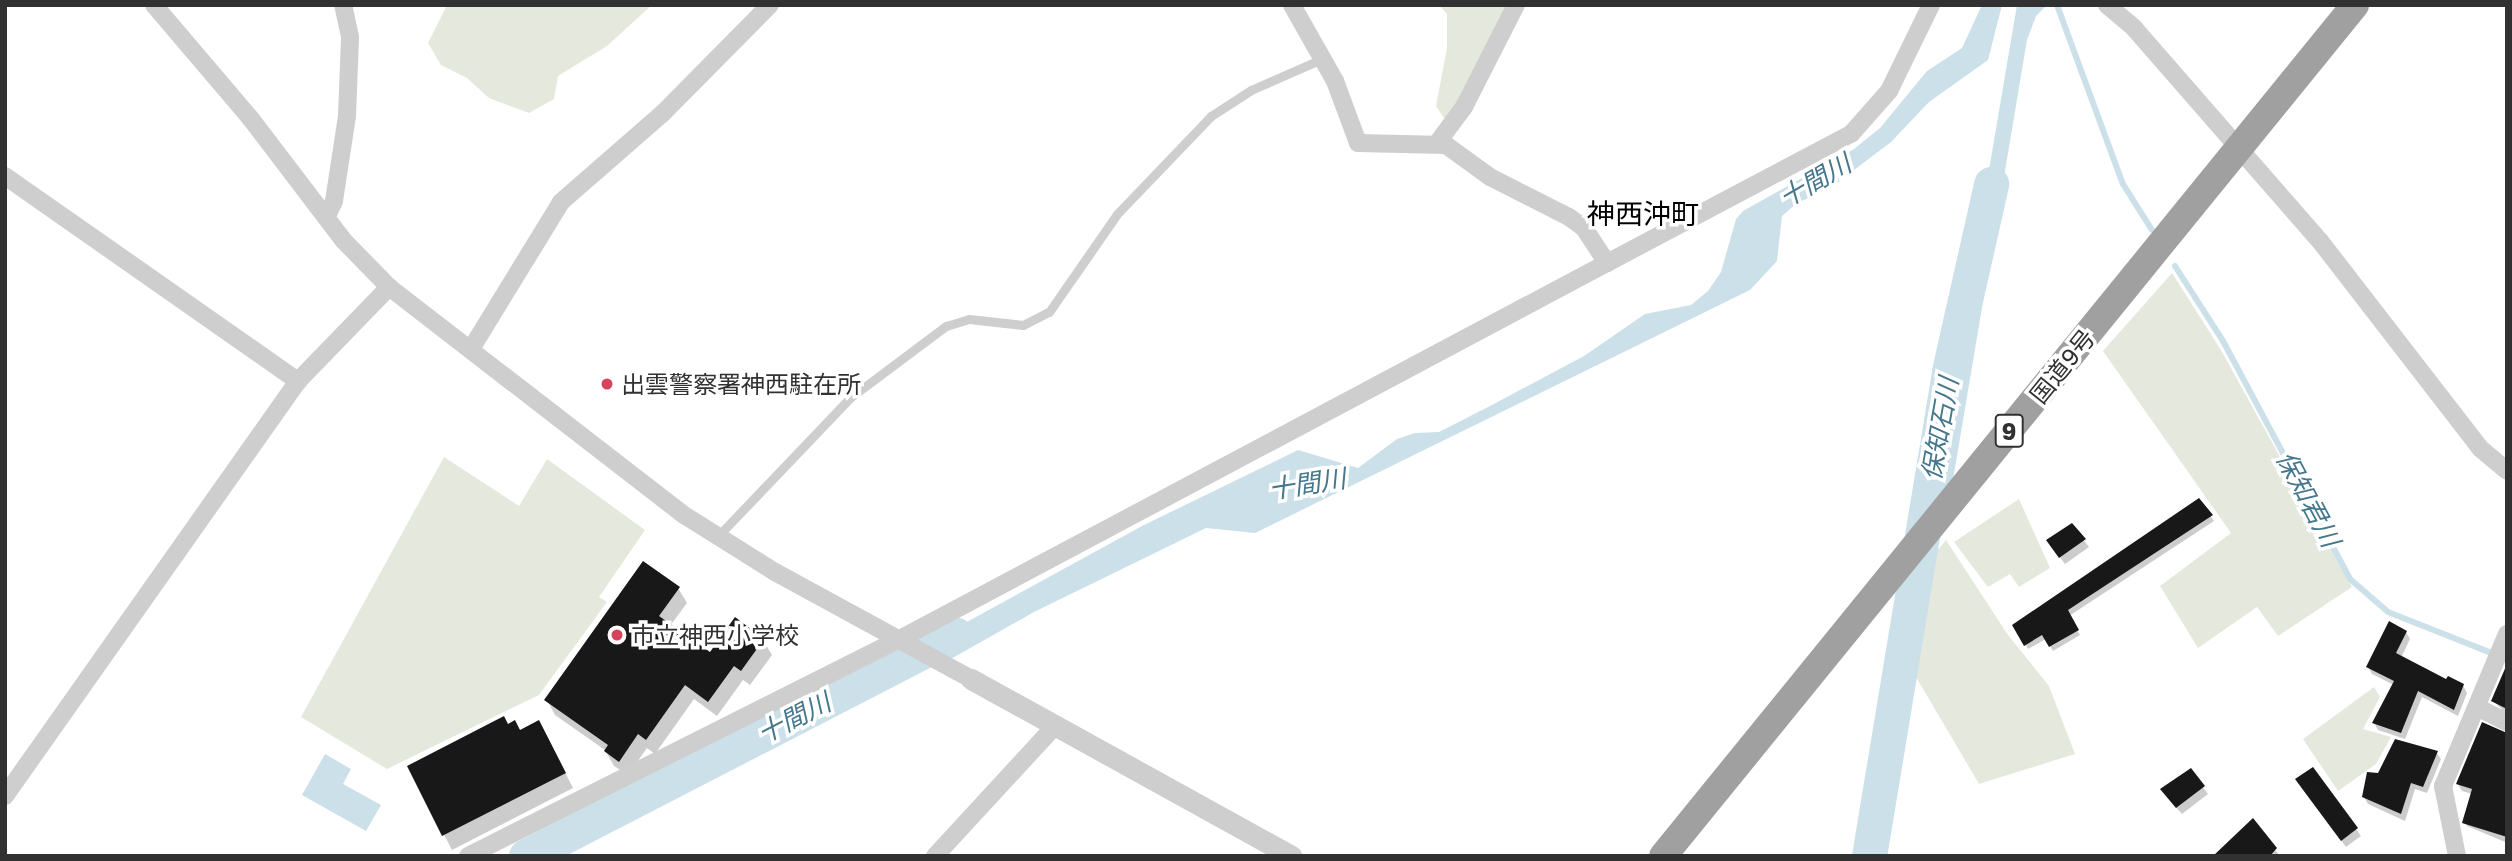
<!DOCTYPE html>
<html>
<head>
<meta charset="utf-8">
<style>
	body { margin:0 }
	#map { position:relative; width:2512px; height:861px; overflow:hidden; background:#fff; font-family:"Golos Text","Noto Sans JP",sans-serif }
	div>[style] { position:absolute }
	.green>* { inset:0; background:#e5e9dd }
	.water>* { inset:0; background:#cbe0e8 }
	.shadow>* { inset:0; background:#0003 }
	.stream>* { height:6px; margin:-3px; padding:0 3px; transform-origin:3px; border-radius:3px; background:#cbe0e8 }
	.river>* { height:35px; margin:-17.5px; padding:0 17.5px; transform-origin:17.5px; border-radius:17.5px; background:#cbe0e8 }
	.building>* { inset:0; background:#181818 }
	.service>* { height:9px; margin:-4.5px; padding:0 4.5px; transform-origin:4.5px; border-radius:4.5px; background:#cecece }
	.minor>* { height:18px; margin:-9px; padding:0 9px; transform-origin:9px; border-radius:9px; background:#cecece }
	.tertiary>* { height:21px; margin:-10.5px; padding:0 10.5px; transform-origin:10.5px; border-radius:10.5px; background:#cecece }
	.trunk>* { height:28px; margin:-14px; padding:0 14px; transform-origin:14px; border-radius:14px; background:#a0a0a0 }
	.dots>* { width:19px; height:19px; translate:-50% -50%; box-sizing:border-box; border:4px solid #fff; border-radius:50% }
	span { translate:-50% -50%; white-space:nowrap; text-align:center; line-height:1.15; -webkit-text-stroke:7px #fff; paint-order:stroke }
	.shield-label span { padding:2px 5px; background:#fff; border:2px solid; border-radius:5px; -webkit-text-stroke-width:0 }
	.shield-label { font-size:23px; color:#313131; font-weight:700 }
	.street-label { font-size:24px; color:#313131 }
	.poi-label { font-size:24px; color:#313131 }
	.left { translate:0 -50%; text-align:left }
	.water-label { font-size:26px; color:#45788d; font-style:italic }
	.quarter-label { font-size:28px; color:#000 }
	.frame { position:absolute; inset:0; border:7px solid #313131; pointer-events:none }
</style>
</head>
<body>
<div id="map">
	<div class="green">
		<div style="clip-path:polygon(447px 5px,652px 5px,607px 46px,558px 76px,554px 99px,529px 113px,489px 98px,467px 78px,441px 65px,428px 43px)"></div>
		<div style="clip-path:polygon(1439px 5px,1512px 5px,1450px 116px,1444px 118px,1436px 106px,1447px 48px,1447px 14px)"></div>
		<div style="clip-path:polygon(2172px 273px,2221px 350px,2352px 587px,2278px 636px,2257px 607px,2198px 648px,2160px 586px,2231px 533px,2103px 351px)"></div>
		<div style="clip-path:polygon(444px 457px,519px 506px,547px 459px,645px 530px,599px 597px,607px 602px,539px 695px,387px 769px,301px 717px)"></div>
		<div style="clip-path:polygon(2019px 499px,2050px 568px,2019px 587px,2010px 574px,1988px 587px,1954px 542px)"></div>
		<div style="clip-path:polygon(1946px 540px,2008px 635px,2049px 686px,2075px 754px,1979px 784px,1916px 677px,1907px 699px,1901px 685px,1916px 577px)"></div>
		<div style="clip-path:polygon(2374px 687px,2380px 697px,2363px 729px,2391px 737px,2376px 764px,2338px 791px,2303px 739px)"></div>
	</div>
	<div class="water">
		<div style="clip-path:polygon(1982px 5px,2002px 5px,1988px 60px,1929px 102px,1891px 142px,1829px 189px,1797px 203px,1782px 216px,1777px 261px,1750px 290px,1255px 533px,1206px 528px,1034px 612px,949px 660px,923px 646px,1144px 525px,1298px 450px,1358px 468px,1397px 439px,1415px 433px,1439px 432px,1490px 406px,1584px 356px,1645px 314px,1691px 305px,1708px 291px,1721px 272px,1736px 219px,1743px 211px,1854px 149px,1880px 128px,1927px 71px,1962px 48px)"></div>
		<div style="clip-path:polygon(2017px 5px,2047px 5px,2036px 16px,2027px 40px,1953px 480px,1932px 506px)"></div>
		<div style="clip-path:polygon(325px 754px,351px 769px,343px 784px,381px 805px,366px 831px,302px 795px)"></div>
	</div>
	<div class="shadow">
		<div style="clip-path:polygon(2199px 500px,2214px 521px,2069px 616px,2080px 635px,2053px 651px,2046px 639px,2028px 649px,2015px 626px)"></div>
		<div style="clip-path:polygon(2072px 526px,2089px 547px,2065px 564px,2052px 547px)"></div>
		<div style="clip-path:polygon(678px 588px,687px 603px,670px 626px,711px 655px,763px 640px,772px 655px,750px 685px,743px 680px,717px 716px,694px 699px,655px 754px,647px 748px,628px 775px,614px 766px,605px 750px,555px 715px,547px 700px)"></div>
		<div style="clip-path:polygon(2406px 632px,2410px 639px,2401px 658px,2446px 682px,2463px 685px,2467px 693px,2458px 716px,2422px 697px,2405px 739px,2378px 730px,2374px 723px,2394px 685px,2372px 674px,2368px 667px)"></div>
		<div style="clip-path:polygon(2507px 668px,2507px 714px,2493px 701px)"></div>
		<div style="clip-path:polygon(507px 726px,547px 737px,573px 788px,452px 850px,409px 767px)"></div>
		<div style="clip-path:polygon(2507px 735px,2507px 837px,2505px 842px,2467px 826px,2463px 819px,2472px 794px,2462px 791px,2458px 784px)"></div>
		<div style="clip-path:polygon(2436px 752px,2441px 759px,2427px 793px,2415px 789px,2405px 821px,2368px 804px,2364px 797px)"></div>
		<div style="clip-path:polygon(2190px 770px,2208px 794px,2182px 814px,2166px 796px)"></div>
		<div style="clip-path:polygon(2313px 770px,2361px 836px,2346px 847px,2301px 787px)"></div>
		<div style="clip-path:polygon(2252px 821px,2280px 856px,2219px 856px)"></div>
	</div>
	<div class="stream">
		<div style="left:2057px;top:5px;width:191px;rotate:69.8deg"></div>
		<div style="left:2123px;top:184px;width:54px;rotate:57.8deg"></div>
		<div style="left:2175px;top:266px;width:89px;rotate:57.4deg"></div>
		<div style="left:2223px;top:341px;width:270px;rotate:61.9deg"></div>
		<div style="left:2350px;top:579px;width:50px;rotate:41deg"></div>
		<div style="left:2388px;top:612px;width:128px;rotate:21.6deg"></div>
	</div>
	<div class="river">
		<div style="left:526px;top:856px;width:483px;rotate:-27.3deg"></div>
		<div style="left:1869px;top:856px;width:492px;rotate:-80.6deg"></div>
		<div style="left:1949px;top:371px;width:192px;rotate:-77.3deg"></div>
	</div>
	<div class="building">
		<div style="clip-path:polygon(2199px 498px,2213px 515px,2068px 610px,2079px 630px,2049px 647px,2042px 635px,2024px 646px,2012px 625px)"></div>
		<div style="clip-path:polygon(2072px 523px,2086px 539px,2059px 558px,2046px 540px)"></div>
		<div style="clip-path:polygon(643px 561px,680px 587px,659px 616px,710px 652px,735px 617px,764px 639px,741px 671px,734px 666px,708px 702px,685px 685px,646px 740px,638px 734px,619px 762px,604px 751px,608px 745px,544px 700px)"></div>
		<div style="clip-path:polygon(2389px 621px,2407px 631px,2396px 653px,2446px 679px,2448px 676px,2464px 684px,2454px 710px,2418px 691px,2401px 733px,2372px 723px,2394px 681px,2366px 667px)"></div>
		<div style="clip-path:polygon(2507px 664px,2507px 709px,2491px 701px)"></div>
		<div style="clip-path:polygon(504px 716px,508px 724px,515px 720px,520px 730px,539px 720px,566px 773px,442px 836px,407px 766px)"></div>
		<div style="clip-path:polygon(2482px 722px,2507px 733px,2507px 837px,2462px 823px,2472px 789px,2456px 784px)"></div>
		<div style="clip-path:polygon(2395px 739px,2438px 751px,2423px 787px,2411px 783px,2401px 814px,2362px 797px,2367px 772px,2378px 773px)"></div>
		<div style="clip-path:polygon(2313px 767px,2358px 828px,2341px 841px,2295px 779px)"></div>
		<div style="clip-path:polygon(2191px 768px,2205px 786px,2176px 808px,2160px 789px)"></div>
		<div style="clip-path:polygon(2253px 818px,2277px 848px,2270px 856px,2213px 856px)"></div>
	</div>
	<div class="service">
		<div style="left:718px;top:536px;width:192px;rotate:-46.3deg"></div>
		<div style="left:851px;top:397px;width:119px;rotate:-36.8deg"></div>
		<div style="left:946px;top:326px;width:24px;rotate:-17deg"></div>
		<div style="left:969px;top:319px;width:54px;rotate:6.3deg"></div>
		<div style="left:1023px;top:325px;width:29px;rotate:-27deg"></div>
		<div style="left:1049px;top:312px;width:119px;rotate:-55.2deg"></div>
		<div style="left:1117px;top:214px;width:136px;rotate:-46.2deg"></div>
		<div style="left:1211px;top:116px;width:48px;rotate:-33deg"></div>
		<div style="left:1251px;top:90px;width:80px;rotate:-23.7deg"></div>
	</div>
	<div class="minor">
		<div style="left:154px;top:5px;width:150px;rotate:49.6deg"></div>
		<div style="left:251px;top:119px;width:153px;rotate:52.7deg"></div>
		<div style="left:344px;top:241px;width:64px;rotate:45.6deg"></div>
		<div style="left:389px;top:287px;width:373px;rotate:37.7deg"></div>
		<div style="left:684px;top:515px;width:107px;rotate:32.1deg"></div>
		<div style="left:775px;top:572px;width:223px;rotate:28.6deg"></div>
		<div style="left:1292px;top:5px;width:87px;rotate:60.5deg"></div>
		<div style="left:1335px;top:81px;width:66px;rotate:69.6deg"></div>
		<div style="left:1358px;top:143px;width:88px;rotate:1.3deg"></div>
		<div style="left:1446px;top:145px;width:54px;rotate:36deg"></div>
		<div style="left:1490px;top:177px;width:89px;rotate:26.9deg"></div>
		<div style="left:1569px;top:217px;width:19px;rotate:36deg"></div>
		<div style="left:1584px;top:228px;width:42px;rotate:56.7deg"></div>
		<div style="left:1607px;top:263px;width:276px;rotate:-27.9deg"></div>
		<div style="left:1851px;top:134px;width:57px;rotate:-48.5deg"></div>
		<div style="left:1889px;top:91px;width:96px;rotate:-64deg"></div>
		<div style="left:2107px;top:5px;width:35px;rotate:40deg"></div>
		<div style="left:2134px;top:28px;width:283px;rotate:48.9deg"></div>
		<div style="left:2320px;top:241px;width:263px;rotate:52.3deg"></div>
		<div style="left:2481px;top:449px;width:34px;rotate:40deg"></div>
		<div style="left:1438px;top:142px;width:44px;rotate:-53.4deg"></div>
		<div style="left:1464px;top:107px;width:114px;rotate:-63deg"></div>
		<div style="left:5px;top:176px;width:358px;rotate:35deg"></div>
		<div style="left:328px;top:214px;width:14px;rotate:-65deg"></div>
		<div style="left:334px;top:201px;width:86px;rotate:-81.3deg"></div>
		<div style="left:347px;top:116px;width:79px;rotate:-87.8deg"></div>
		<div style="left:350px;top:37px;width:33px;rotate:-102deg"></div>
		<div style="left:471px;top:349px;width:172px;rotate:-58.5deg"></div>
		<div style="left:561px;top:202px;width:135px;rotate:-41.1deg"></div>
		<div style="left:663px;top:113px;width:152px;rotate:-45.3deg"></div>
		<div style="left:2477px;top:707px;width:34px;rotate:27deg"></div>
		<div style="left:5px;top:796px;width:508px;rotate:-54.78deg"></div>
		<div style="left:298px;top:381px;width:131px;rotate:-45.9deg"></div>
		<div style="left:468px;top:856px;width:483px;rotate:-26.7deg"></div>
		<div style="left:900px;top:639px;width:801px;rotate:-28.01deg"></div>
		<div style="left:935px;top:856px;width:178px;rotate:-47.3deg"></div>
		<div style="left:2457px;top:856px;width:71px;rotate:-101.3deg"></div>
		<div style="left:2443px;top:786px;width:165px;rotate:-67.2deg"></div>
	</div>
	<div class="tertiary">
		<div style="left:971px;top:679px;width:366px;rotate:28.9deg"></div>
	</div>
	<div class="trunk">
		<div style="left:1663px;top:856px;width:1097px;rotate:-50.88deg"></div>
	</div>
	<div class="dots">
		<div style="left:607px;top:384px;background:#d7435d"></div>
		<div style="left:617px;top:635px;background:#d7435d"></div>
	</div>
	<div class="shield-label">
		<span style="left:2009px;top:431px">9</span>
	</div>
	<div class="street-label">
		<span style="left:2062px;top:366px;rotate:-51deg">国道9号</span>
	</div>
	<div class="poi-label">
		<span class="left" style="left:621px;top:384px">出雲警察署神西駐在所</span>
		<span class="left" style="left:631px;top:635px">市立神西小学校</span>
	</div>
	<div class="water-label">
		<span style="left:1815px;top:181px;rotate:-30deg">十間川</span>
		<span style="left:1940px;top:429px;rotate:-80deg">保知石川</span>
		<span style="left:1307px;top:484px;rotate:-9deg">十間川</span>
		<span style="left:2308px;top:499px;rotate:62deg">保知君川</span>
		<span style="left:794px;top:718px;rotate:-27deg">十間川</span>
	</div>
	<div class="quarter-label">
		<span style="left:1643px;top:214px">神西沖町</span>
	</div>
	<div class="frame"></div>
</div>
</body>
</html>
